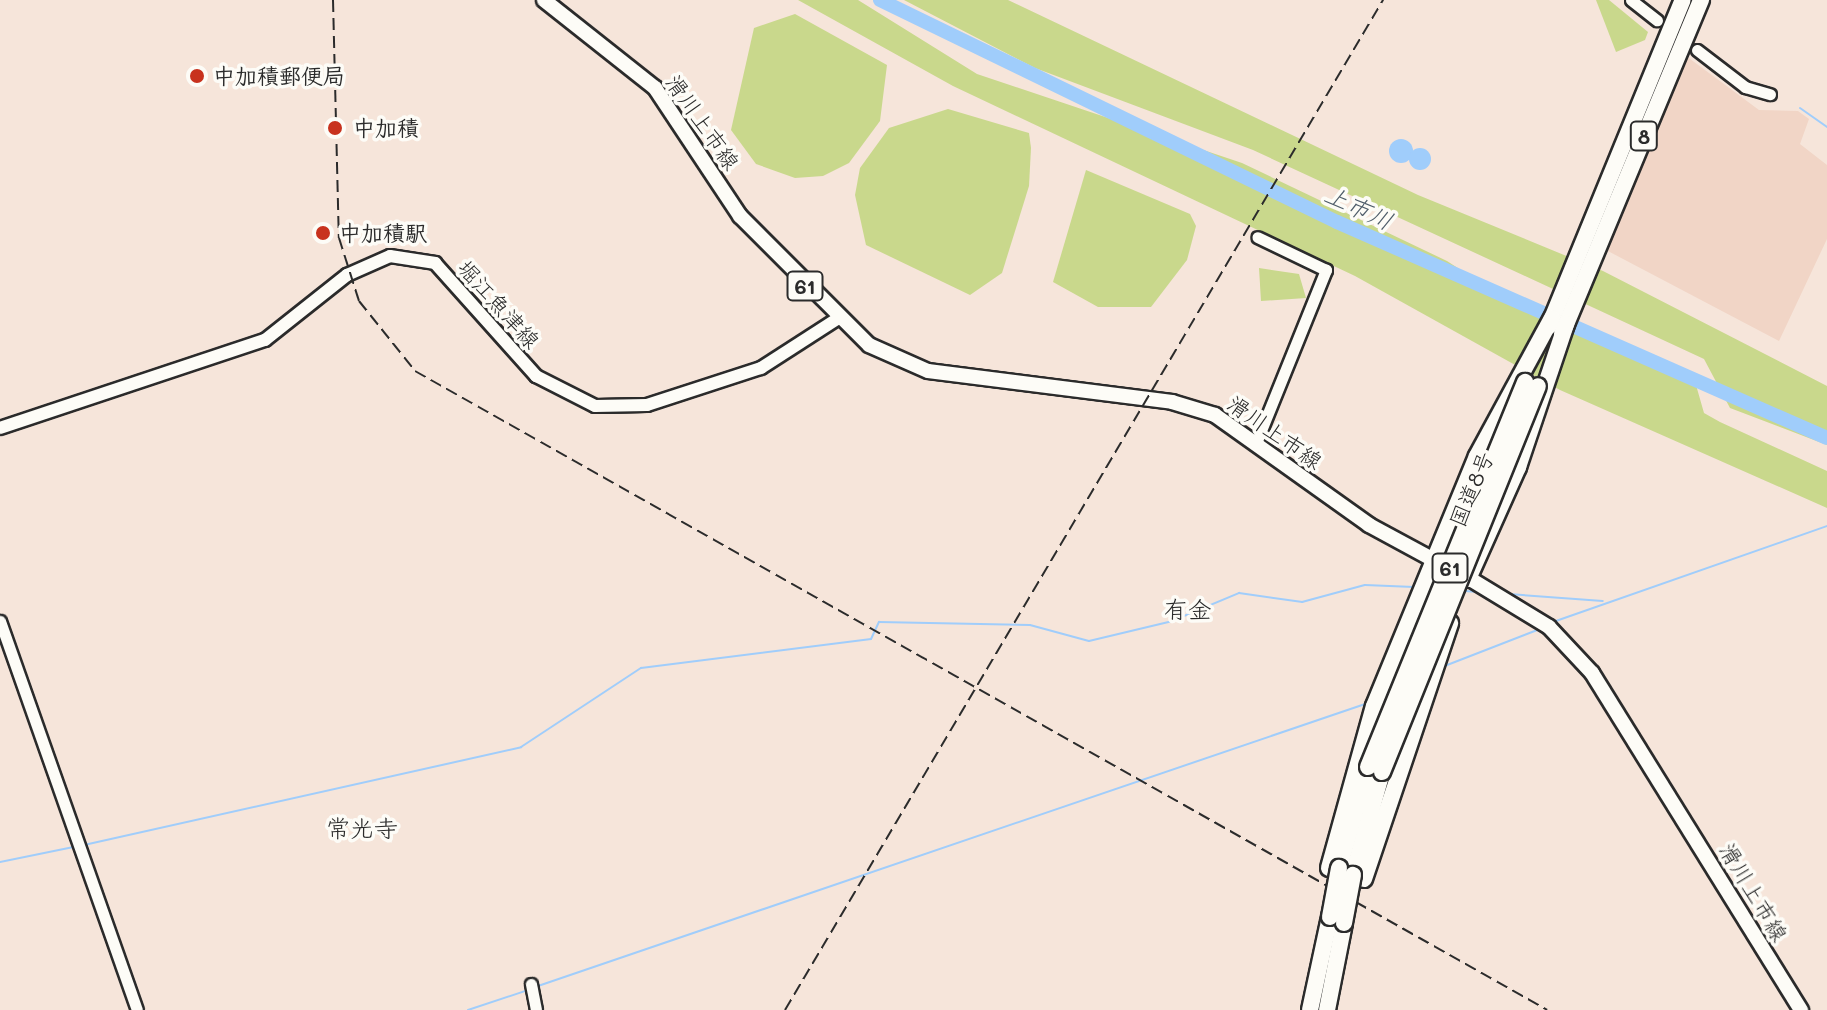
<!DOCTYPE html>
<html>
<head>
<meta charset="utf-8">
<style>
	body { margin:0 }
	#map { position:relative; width:1827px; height:1010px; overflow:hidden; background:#f6e5da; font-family:Mali,"Klee One",sans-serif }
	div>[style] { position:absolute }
	.built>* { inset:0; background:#f1d5c6 }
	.green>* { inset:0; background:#c9d88c }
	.water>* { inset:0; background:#a0cdfb }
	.round { border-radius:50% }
	.stream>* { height:2px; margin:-1px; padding:0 1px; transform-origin:1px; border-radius:1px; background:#a0cdfb }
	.river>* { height:14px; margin:-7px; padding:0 7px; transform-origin:7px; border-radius:7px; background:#a0cdfb }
	.roads { filter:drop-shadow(2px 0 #2b2b2b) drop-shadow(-2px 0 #2b2b2b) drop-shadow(0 2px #2b2b2b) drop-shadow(0 -2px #2b2b2b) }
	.tertiary>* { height:11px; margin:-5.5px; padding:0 5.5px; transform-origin:5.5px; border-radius:5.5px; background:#fdfcf7 }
	.secondary>* { height:12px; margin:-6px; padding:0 6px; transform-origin:6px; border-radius:6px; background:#fdfcf7 }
	.primary>* { height:14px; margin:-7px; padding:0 7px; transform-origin:7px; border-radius:7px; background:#fdfcf7 }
	.trunk>* { height:16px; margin:-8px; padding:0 8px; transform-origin:8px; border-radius:8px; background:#fdfcf7 }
	.rail>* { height:2px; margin-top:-1px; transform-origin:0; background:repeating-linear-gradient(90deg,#2b2b2b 0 12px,transparent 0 18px) }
	.bridges { filter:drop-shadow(2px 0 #2b2b2b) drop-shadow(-2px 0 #2b2b2b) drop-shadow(0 2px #2b2b2b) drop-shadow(0 -2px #2b2b2b) }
	.trunk-bridge>* { height:16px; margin:-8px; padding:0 8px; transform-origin:8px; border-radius:8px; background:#fdfcf7 }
	.dots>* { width:22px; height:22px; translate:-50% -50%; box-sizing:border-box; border:4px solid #fdfcf7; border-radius:50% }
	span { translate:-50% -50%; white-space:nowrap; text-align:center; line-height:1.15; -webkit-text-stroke:7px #fdfcf7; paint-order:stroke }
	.shield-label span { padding:2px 6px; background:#fdfcf7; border:2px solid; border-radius:6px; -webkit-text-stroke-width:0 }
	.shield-label { font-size:20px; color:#2b2b2b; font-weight:700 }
	.poi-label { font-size:22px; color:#2b2b2b; font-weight:700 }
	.left { translate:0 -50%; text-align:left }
	.street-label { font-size:22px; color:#2b2b2b }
	.water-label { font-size:24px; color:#4e5c69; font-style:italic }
	.neighbourhood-label { font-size:24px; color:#2b2b2b }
</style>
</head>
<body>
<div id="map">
	<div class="built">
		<div style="clip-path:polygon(1686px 56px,1759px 110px,1798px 111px,1809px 119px,1800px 144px,1827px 165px,1827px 239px,1779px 341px,1606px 250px)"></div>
	</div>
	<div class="green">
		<div style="clip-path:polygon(798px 0,858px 0,977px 74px,1242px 163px,1447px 261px,1516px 306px,1591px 329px,1696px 385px,1704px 413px,1720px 422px,1827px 471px,1827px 508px,1560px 390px,1355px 276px,953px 86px)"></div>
		<div style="clip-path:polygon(904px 0,1008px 0,1418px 195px,1603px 271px,1827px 386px,1827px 445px,1730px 408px,1704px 359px,1253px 150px,1035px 68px)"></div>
		<div style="clip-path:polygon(1596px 0,1609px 0,1648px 32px,1645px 40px,1616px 52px)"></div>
		<div style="clip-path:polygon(795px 14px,887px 65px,880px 121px,849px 163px,823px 176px,795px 178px,756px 164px,731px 130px,754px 28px)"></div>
		<div style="clip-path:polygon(948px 109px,1029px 133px,1031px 148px,1029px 186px,1002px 273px,970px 295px,866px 245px,855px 195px,860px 168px,889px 128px)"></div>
		<div style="clip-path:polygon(1086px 170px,1190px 214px,1196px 226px,1187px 260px,1151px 307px,1098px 307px,1053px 282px)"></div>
		<div style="clip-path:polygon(1259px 268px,1299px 274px,1306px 298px,1261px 301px)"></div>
	</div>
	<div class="water">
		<div class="round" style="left:1389px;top:139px;width:24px;height:24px"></div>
		<div class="round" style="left:1409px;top:148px;width:22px;height:22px"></div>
	</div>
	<div class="stream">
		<div style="left:1800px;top:108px;width:33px;rotate:35deg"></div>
		<div style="left:1465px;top:591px;width:13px;rotate:4deg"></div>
		<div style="left:1509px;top:594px;width:94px;rotate:4.3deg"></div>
		<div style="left:1553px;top:622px;width:290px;rotate:-19.3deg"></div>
		<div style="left:1442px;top:667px;width:105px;rotate:-21.2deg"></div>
		<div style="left:84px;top:845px;width:448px;rotate:-12.6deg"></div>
		<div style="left:521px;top:747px;width:144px;rotate:-33.4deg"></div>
		<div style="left:641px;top:668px;width:232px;rotate:-7.2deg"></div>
		<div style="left:871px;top:639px;width:19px;rotate:-65deg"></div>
		<div style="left:879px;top:622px;width:151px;rotate:1.1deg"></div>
		<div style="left:1030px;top:625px;width:61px;rotate:15.2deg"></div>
		<div style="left:1089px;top:641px;width:85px;rotate:-13.5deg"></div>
		<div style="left:1172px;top:621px;width:73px;rotate:-22.7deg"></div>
		<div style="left:1239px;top:593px;width:64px;rotate:8.1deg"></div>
		<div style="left:1302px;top:602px;width:65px;rotate:-15.1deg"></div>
		<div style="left:1365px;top:585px;width:49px;rotate:2.3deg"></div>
		<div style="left:0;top:862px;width:75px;rotate:-11.6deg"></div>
		<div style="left:538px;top:986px;width:877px;rotate:-18.83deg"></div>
		<div style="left:468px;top:1010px;width:63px;rotate:-18.4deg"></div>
	</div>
	<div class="river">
		<div style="left:880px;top:0;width:508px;rotate:25.91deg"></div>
		<div style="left:1337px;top:222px;width:535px;rotate:23.79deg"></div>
	</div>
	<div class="roads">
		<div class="tertiary">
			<div style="left:1631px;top:0;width:33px;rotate:38deg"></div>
			<div style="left:1697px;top:50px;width:61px;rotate:37.6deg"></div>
			<div style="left:1745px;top:87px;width:26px;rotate:16deg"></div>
			<div style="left:1256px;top:443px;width:187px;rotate:-68deg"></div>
			<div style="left:1326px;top:270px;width:76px;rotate:-154.4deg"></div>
			<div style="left:0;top:621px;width:412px;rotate:70.6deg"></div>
			<div style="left:531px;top:984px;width:26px;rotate:79deg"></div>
		</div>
		<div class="secondary">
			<div style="left:0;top:428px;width:279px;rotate:-18.4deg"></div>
			<div style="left:265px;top:340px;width:105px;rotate:-38.4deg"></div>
			<div style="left:347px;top:275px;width:47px;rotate:-23.8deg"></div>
			<div style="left:390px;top:256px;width:46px;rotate:8.8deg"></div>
			<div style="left:435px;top:263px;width:152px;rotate:48.2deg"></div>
			<div style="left:536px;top:376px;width:66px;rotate:27deg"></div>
			<div style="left:595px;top:406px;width:52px;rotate:-1.1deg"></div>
			<div style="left:647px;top:405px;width:120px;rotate:-18deg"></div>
			<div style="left:761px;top:368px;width:90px;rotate:-32.8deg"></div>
		</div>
		<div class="primary">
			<div style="left:544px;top:0;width:142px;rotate:38.4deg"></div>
			<div style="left:655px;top:88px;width:154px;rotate:56.4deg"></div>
			<div style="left:740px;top:216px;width:182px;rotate:45deg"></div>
			<div style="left:869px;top:345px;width:64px;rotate:23.8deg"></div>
			<div style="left:928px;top:371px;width:246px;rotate:7.2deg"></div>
			<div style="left:1172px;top:402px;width:45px;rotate:16.8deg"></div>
			<div style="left:1215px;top:415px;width:189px;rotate:35.5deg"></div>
			<div style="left:1369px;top:525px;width:84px;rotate:28.4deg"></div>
			<div style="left:1462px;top:574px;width:102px;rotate:31.3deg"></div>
			<div style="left:1549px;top:627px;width:63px;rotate:46.9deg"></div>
			<div style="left:1592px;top:673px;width:397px;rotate:58.2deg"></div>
		</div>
		<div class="trunk">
			<div style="left:1549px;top:326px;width:352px;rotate:-67.7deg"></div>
			<div style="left:1562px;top:334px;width:362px;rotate:-67.4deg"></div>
			<div style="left:1468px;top:579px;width:123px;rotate:-65.9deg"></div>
			<div style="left:1518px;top:467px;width:151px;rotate:-71.4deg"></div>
			<div style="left:1329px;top:868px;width:168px;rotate:-74.5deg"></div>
			<div style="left:1374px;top:706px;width:270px;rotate:-67.6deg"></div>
			<div style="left:1477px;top:456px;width:157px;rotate:-61.5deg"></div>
			<div style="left:1339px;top:868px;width:105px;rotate:-74deg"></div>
			<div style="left:1353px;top:875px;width:107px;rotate:-74.3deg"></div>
			<div style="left:1364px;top:879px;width:270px;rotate:-71.4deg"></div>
			<div style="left:1310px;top:1010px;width:95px;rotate:-77.9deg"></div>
			<div style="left:1327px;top:1010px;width:89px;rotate:-78.9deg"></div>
		</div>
	</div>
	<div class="rail">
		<div style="left:333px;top:0;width:238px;rotate:88.6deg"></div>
		<div style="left:339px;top:238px;width:66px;rotate:72.4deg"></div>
		<div style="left:359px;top:301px;width:90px;rotate:51.3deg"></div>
		<div style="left:415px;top:371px;width:1300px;rotate:29.44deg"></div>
		<div style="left:785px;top:1010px;width:1174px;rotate:-59.37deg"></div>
	</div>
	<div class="bridges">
		<div class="trunk-bridge">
			<div style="left:1368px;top:767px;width:416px;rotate:-67.8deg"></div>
			<div style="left:1382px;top:772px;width:416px;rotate:-68deg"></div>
			<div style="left:1330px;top:917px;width:50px;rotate:-79.6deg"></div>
			<div style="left:1344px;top:923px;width:49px;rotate:-79.4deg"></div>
		</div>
	</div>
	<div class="dots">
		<div style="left:197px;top:76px;background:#c8321e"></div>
		<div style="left:335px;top:128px;background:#c8321e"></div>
		<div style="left:323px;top:233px;background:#c8321e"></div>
	</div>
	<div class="shield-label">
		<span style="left:1644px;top:136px">8</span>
		<span style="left:805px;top:286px">61</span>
		<span style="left:1450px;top:568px">61</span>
	</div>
	<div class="poi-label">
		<span class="left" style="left:213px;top:76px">中加積郵便局</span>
		<span class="left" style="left:353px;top:128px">中加積</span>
		<span class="left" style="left:339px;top:233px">中加積駅</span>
	</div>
	<div class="street-label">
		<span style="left:703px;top:122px;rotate:55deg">滑川上市線</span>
		<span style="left:499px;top:304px;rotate:48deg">堀江魚津線</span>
		<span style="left:1275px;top:432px;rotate:35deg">滑川上市線</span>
		<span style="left:1471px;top:489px;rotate:-67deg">国道8号</span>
		<span style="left:1754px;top:892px;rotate:59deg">滑川上市線</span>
	</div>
	<div class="water-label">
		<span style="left:1359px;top:207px;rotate:25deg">上市川</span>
	</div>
	<div class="neighbourhood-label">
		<span style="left:1188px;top:609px">有金</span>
		<span style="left:362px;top:828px">常光寺</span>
	</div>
</div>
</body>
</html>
